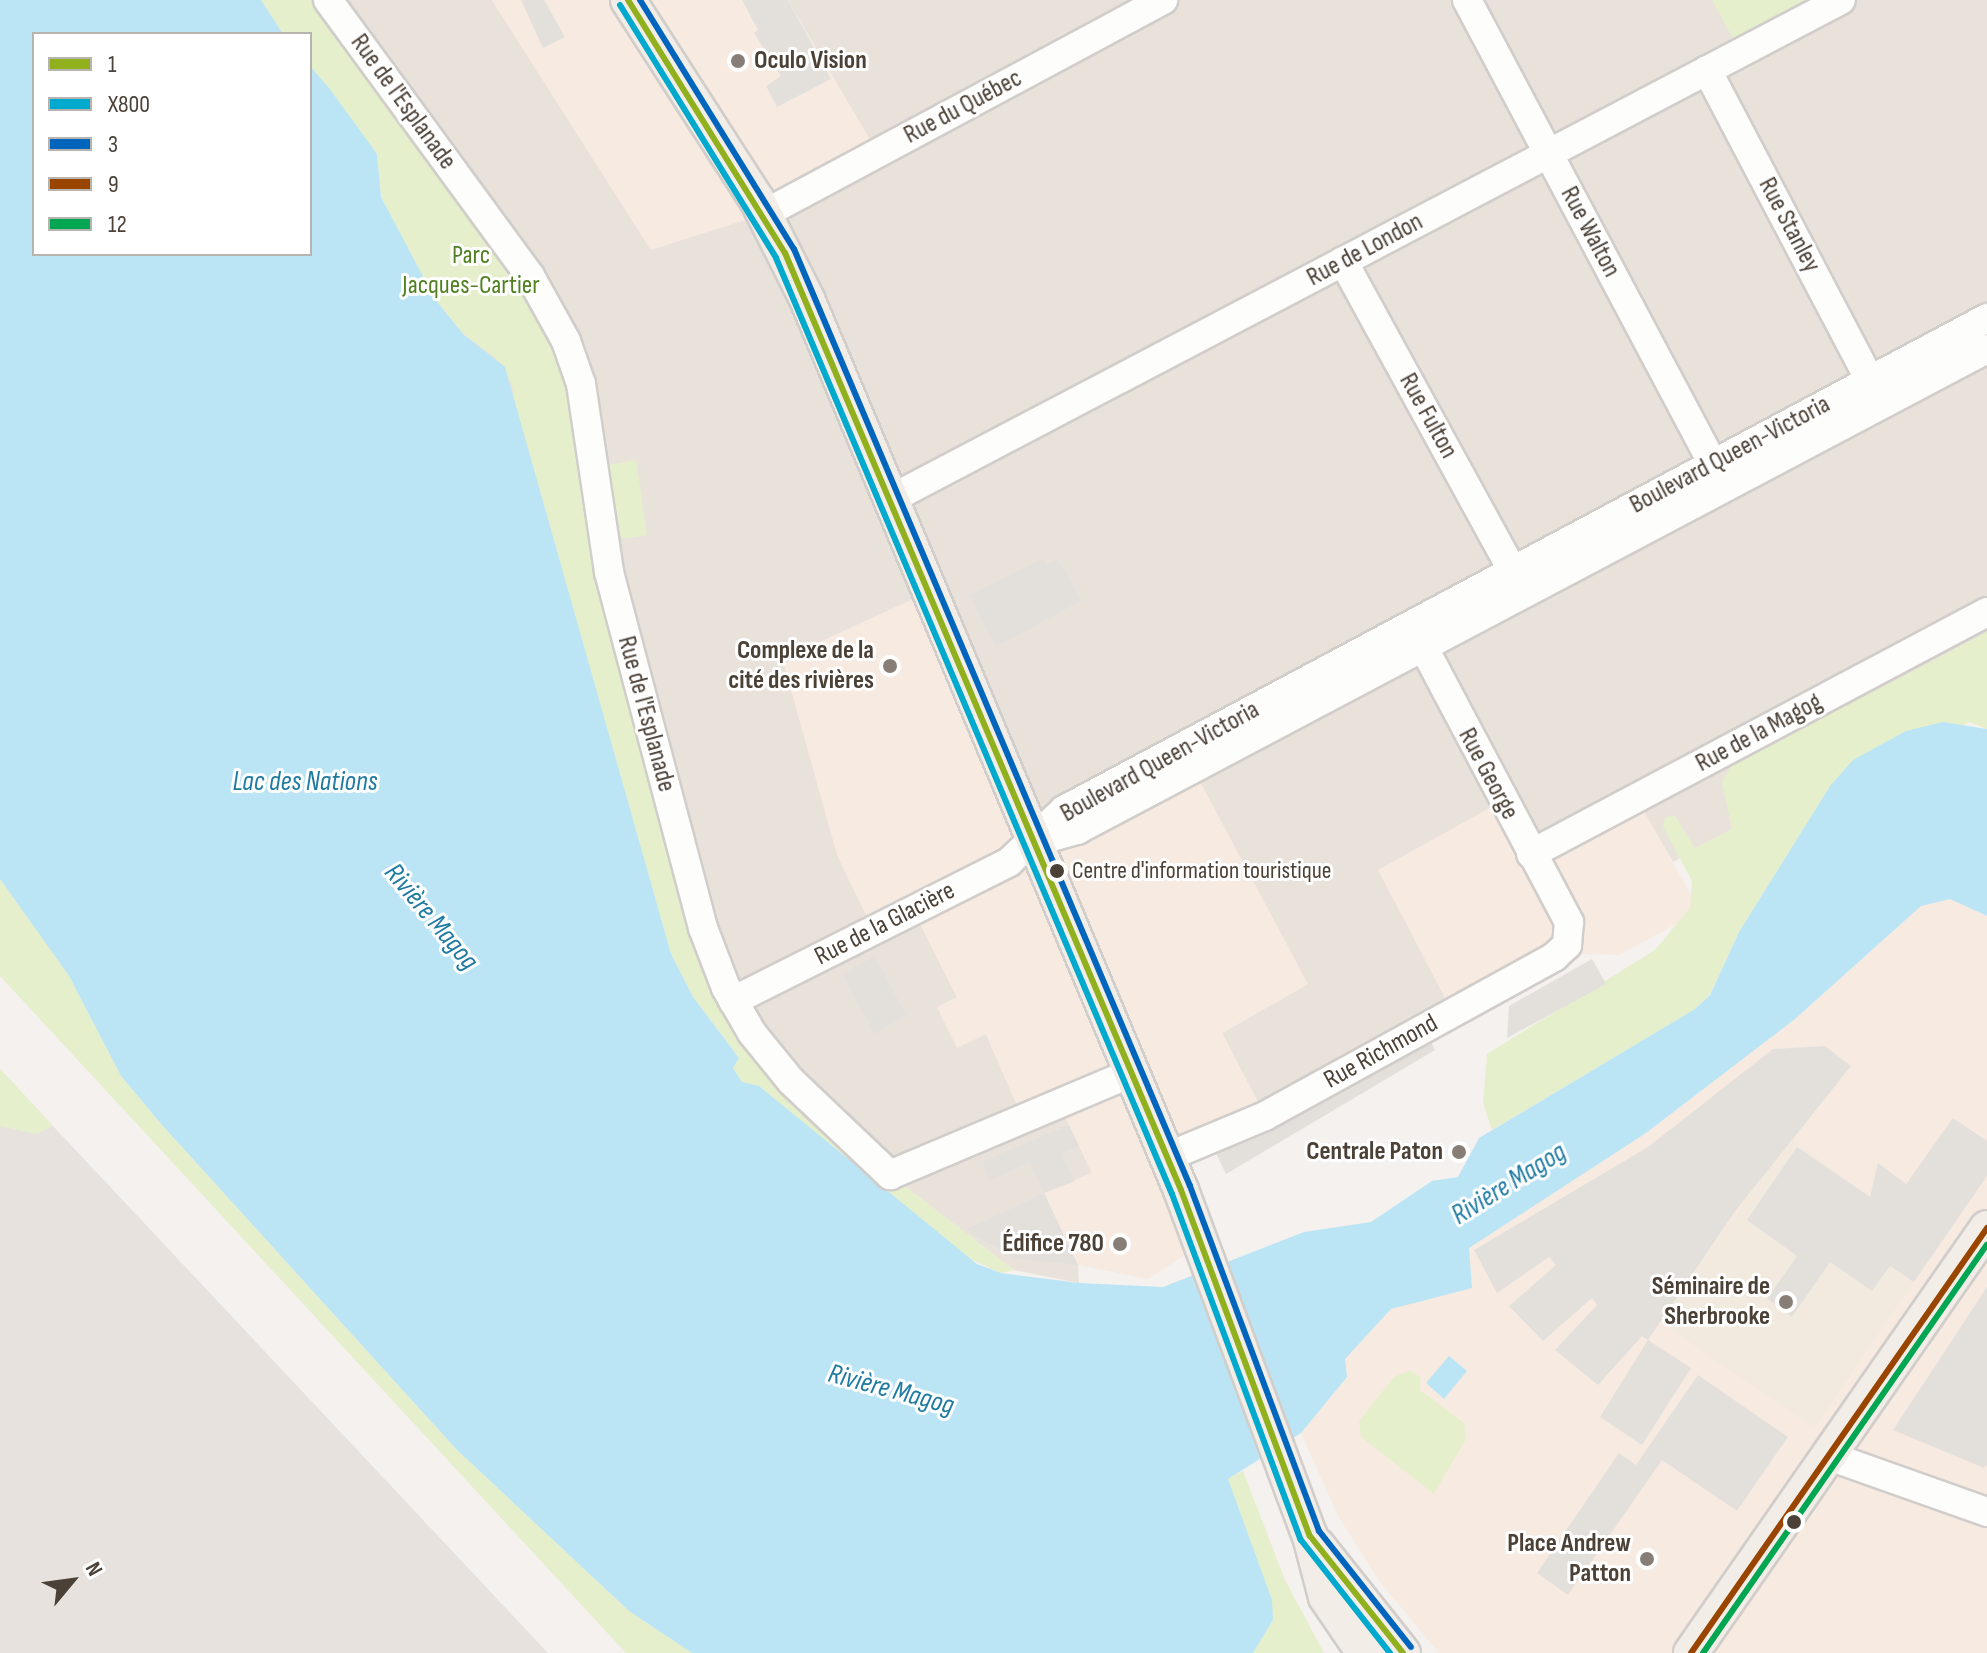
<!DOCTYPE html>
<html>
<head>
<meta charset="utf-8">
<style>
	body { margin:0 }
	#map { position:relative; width:1987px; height:1653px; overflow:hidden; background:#f4f1ee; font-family:"Sofia Sans Condensed",sans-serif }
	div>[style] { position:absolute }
	.residential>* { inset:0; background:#e8e2db }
	.commercial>* { inset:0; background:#f7eae0 }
	.industrial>* { inset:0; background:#e8e2df }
	.education>* { inset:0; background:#f2eadf }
	.green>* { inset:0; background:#e6efcc }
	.parking>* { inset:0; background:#e3e0dc }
	.water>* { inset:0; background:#bbe5f5 }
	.roads { filter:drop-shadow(2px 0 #d1cdca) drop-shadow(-2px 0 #d1cdca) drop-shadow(0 2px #d1cdca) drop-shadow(0 -2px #d1cdca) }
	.minor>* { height:28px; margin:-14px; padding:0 14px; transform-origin:14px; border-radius:14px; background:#fdfdfc }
	.major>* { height:34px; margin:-17px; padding:0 17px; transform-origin:17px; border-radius:17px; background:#f2ede6 }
	.bus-1>* { height:6px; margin:-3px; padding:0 3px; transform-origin:3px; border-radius:3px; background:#90b01d }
	.bus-2>* { height:6px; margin:-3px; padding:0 3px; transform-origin:3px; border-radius:3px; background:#00a9ce }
	.bus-3>* { height:6px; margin:-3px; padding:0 3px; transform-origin:3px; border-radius:3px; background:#0065bd }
	.bus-4>* { height:6px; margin:-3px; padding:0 3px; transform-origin:3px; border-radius:3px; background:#994500 }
	.bus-5>* { height:6px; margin:-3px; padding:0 3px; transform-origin:3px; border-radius:3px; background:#00a651 }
	.dots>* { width:22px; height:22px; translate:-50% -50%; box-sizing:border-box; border:4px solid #fff; border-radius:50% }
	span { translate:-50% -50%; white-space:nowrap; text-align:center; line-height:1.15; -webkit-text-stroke:6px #fff; paint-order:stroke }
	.bus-label { font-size:24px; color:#4c4137 }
	.left { translate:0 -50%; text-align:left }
	.poi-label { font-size:26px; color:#4c4137; font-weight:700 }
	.right { translate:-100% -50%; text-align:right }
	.street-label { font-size:26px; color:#4c4137 }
	.park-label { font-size:26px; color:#518022 }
	.water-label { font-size:28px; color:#1f7ba1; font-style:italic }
	.legend { position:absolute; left:32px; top:32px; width:280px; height:224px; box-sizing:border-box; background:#fff; border:2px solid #b7b3af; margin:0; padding:10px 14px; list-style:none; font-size:24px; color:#4c4137 }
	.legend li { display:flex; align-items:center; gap:16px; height:40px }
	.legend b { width:40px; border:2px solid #b7b3af }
	.north { position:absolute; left:32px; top:1541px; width:80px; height:80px; -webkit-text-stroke:6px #fff; paint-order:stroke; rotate:61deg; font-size:22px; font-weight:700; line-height:32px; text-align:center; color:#4c4137 }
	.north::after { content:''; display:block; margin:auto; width:28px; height:36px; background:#4c4137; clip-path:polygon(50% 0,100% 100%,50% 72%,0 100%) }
</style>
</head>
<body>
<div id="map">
	<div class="residential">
		<div style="clip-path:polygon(328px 0,492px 0,651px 250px,816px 52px,788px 0,1987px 0,1987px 637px,1757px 816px,1673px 862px,1636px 798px,1531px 854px,1379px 870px,1453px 1013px,1265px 1116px,1222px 1033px,1308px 984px,913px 910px,957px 997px,957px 1047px,986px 1034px,1023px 1119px,1059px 1104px,1092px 1173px,1044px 1193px,1078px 1265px,1079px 1283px,1014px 1270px,890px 1175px,752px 1033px)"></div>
	</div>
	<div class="commercial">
		<div style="clip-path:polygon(492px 0,788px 0,878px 153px,764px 214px,651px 250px)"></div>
		<div style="clip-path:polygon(928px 592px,1033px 842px,1190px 763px,1308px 984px,1222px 1033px,1265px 1116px,1167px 1157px,1202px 1244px,1148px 1279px,1078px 1265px,1044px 1193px,1092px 1173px,1059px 1104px,1023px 1119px,986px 1034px,957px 1048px,937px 1007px,957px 997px,913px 910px,873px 930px,837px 855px,784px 665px,802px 650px)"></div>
		<div style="clip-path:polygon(1636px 798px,1700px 911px,1619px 955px,1560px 953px,1453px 1013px,1378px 870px,1502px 801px,1531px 854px)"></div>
		<div style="clip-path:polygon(1950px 899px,1987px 916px,1987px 1653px,1439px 1653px,1380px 1582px,1338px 1516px,1301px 1433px,1347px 1377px,1344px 1359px,1391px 1309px,1428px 1296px,1468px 1248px,1646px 1133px,1795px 1019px,1921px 906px)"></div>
	</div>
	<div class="industrial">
		<div style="clip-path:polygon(0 1069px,53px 1126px,548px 1653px,0 1653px)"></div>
	</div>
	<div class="education">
		<div style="clip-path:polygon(1790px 1139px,1939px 1245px,1814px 1428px,1659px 1321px)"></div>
	</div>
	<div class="green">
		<div style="clip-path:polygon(261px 0,328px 0,555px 315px,604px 543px,726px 988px,890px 1175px,1014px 1270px,1001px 1273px,966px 1257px,760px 1087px,747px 1087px,736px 1075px,733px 1068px,739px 1058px,693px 997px,671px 955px,517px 420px,512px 385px,496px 358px,463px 334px,435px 299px,407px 251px,381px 196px,377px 154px,310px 66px,310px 34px,283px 34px)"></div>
		<div style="clip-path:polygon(1712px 0,1841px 0,1741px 53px)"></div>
		<div style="clip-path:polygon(636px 460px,647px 535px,621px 539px,609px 465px)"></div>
		<div style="clip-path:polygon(1987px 632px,1987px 729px,1970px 722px,1830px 786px,1739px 932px,1710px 994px,1695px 1009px,1492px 1130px,1483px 1103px,1487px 1054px,1655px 950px,1690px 908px,1692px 881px,1663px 827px,1665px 817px,1675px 816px,1695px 848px,1732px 829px,1722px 783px,1730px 767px)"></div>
		<div style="clip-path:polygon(0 879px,69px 976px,121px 1076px,162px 1125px,457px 1450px,629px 1611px,692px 1653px,626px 1653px,0 976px)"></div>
		<div style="clip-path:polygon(0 1069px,53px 1126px,36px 1134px,0 1126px)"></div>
		<div style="clip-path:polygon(1410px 1370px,1421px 1378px,1420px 1390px,1464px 1423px,1466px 1439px,1434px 1494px,1361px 1437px,1359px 1421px,1394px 1377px)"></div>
		<div style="clip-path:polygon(1243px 1471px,1285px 1580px,1324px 1653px,1253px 1653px,1273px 1620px,1228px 1479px)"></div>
	</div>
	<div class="parking">
		<div style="clip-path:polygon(521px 0,544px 0,565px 37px,543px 48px)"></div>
		<div style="clip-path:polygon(742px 0,788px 0,831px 79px,777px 107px,766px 86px,781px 76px,754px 33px,758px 30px)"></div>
		<div style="clip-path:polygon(1043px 559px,1047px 565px,1058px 559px,1081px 601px,995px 647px,970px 595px)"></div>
		<div style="clip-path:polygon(875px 956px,906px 1015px,875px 1034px,842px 974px)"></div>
		<div style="clip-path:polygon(1592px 959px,1606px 984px,1507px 1038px,1509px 1006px)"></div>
		<div style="clip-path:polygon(1424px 1028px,1435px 1050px,1226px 1174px,1210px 1141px)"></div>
		<div style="clip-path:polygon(1825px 1046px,1851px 1066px,1736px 1210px,1648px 1340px,1691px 1368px,1642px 1445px,1600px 1417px,1648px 1340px,1642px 1336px,1598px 1385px,1555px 1350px,1597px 1305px,1592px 1298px,1543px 1341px,1509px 1306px,1556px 1265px,1549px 1257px,1497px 1293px,1474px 1250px,1648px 1147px,1773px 1049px)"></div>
		<div style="clip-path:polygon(1953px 1118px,1987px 1141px,1987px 1176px,1914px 1282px,1890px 1266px,1872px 1291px,1830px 1262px,1792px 1317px,1767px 1299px,1797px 1256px,1747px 1220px,1797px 1147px,1870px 1197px,1878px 1163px,1906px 1184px)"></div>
		<div style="clip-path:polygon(1069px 1125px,1079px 1146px,1062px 1154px,1075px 1181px,1044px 1193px,1078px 1265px,1017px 1259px,975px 1236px,967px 1229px,1044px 1193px,1030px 1163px,990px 1180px,983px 1161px)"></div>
		<div style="clip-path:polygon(1987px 1287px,1987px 1465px,1984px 1468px,1893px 1430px)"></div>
		<div style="clip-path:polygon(1698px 1375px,1788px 1437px,1737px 1511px,1662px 1460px,1568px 1595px,1537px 1573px,1619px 1453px,1636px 1465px)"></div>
	</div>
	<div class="water">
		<div style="clip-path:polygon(0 0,261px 0,283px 34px,34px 34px,34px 254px,310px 254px,310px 66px,329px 88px,377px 154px,381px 197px,435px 299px,463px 334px,505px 367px,671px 954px,693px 997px,739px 1058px,733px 1068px,742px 1082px,759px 1086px,977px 1264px,1001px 1273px,1079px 1283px,1163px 1287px,1304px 1232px,1371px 1222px,1432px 1181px,1458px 1177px,1479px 1138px,1695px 1009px,1710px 995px,1739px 932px,1830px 786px,1853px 760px,1906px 731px,1943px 722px,1987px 729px,1987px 916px,1950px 899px,1921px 906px,1795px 1019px,1646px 1133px,1469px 1248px,1472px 1288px,1391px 1309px,1345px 1359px,1347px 1377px,1301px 1433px,1228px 1479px,1272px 1600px,1273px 1620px,1253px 1653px,692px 1653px,629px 1611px,457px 1450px,162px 1125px,121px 1076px,69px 976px,0 879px)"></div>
		<div style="clip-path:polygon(1449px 1356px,1467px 1371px,1444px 1399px,1426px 1383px)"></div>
	</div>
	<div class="roads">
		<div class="minor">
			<div style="left:328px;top:0;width:342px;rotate:53.8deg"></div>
			<div style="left:530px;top:276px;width:74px;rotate:61deg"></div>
			<div style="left:566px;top:341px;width:46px;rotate:70.8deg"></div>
			<div style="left:581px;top:384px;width:190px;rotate:81.5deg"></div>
			<div style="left:609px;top:572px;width:368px;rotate:75.2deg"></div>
			<div style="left:703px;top:928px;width:64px;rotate:69deg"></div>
			<div style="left:726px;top:988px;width:52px;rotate:60deg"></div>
			<div style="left:752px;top:1033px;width:62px;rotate:50.9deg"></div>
			<div style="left:791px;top:1081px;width:137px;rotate:43.5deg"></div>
			<div style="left:890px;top:1175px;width:263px;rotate:-22.9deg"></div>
			<div style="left:1467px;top:0;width:525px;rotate:62.07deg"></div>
			<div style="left:1707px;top:70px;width:351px;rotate:62.3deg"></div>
			<div style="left:764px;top:214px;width:453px;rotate:-28.2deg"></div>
			<div style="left:1343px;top:261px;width:354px;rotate:61.3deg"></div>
			<div style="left:889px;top:500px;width:1075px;rotate:-27.71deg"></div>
			<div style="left:1034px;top:842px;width:45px;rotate:-15.6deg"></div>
			<div style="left:1077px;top:830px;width:1029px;rotate:-27.86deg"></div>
			<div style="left:1531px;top:854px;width:516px;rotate:-27.95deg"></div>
			<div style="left:733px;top:1001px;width:309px;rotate:-26.7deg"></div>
			<div style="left:1009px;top:862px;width:76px;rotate:-43.4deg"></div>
			<div style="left:1064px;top:810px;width:1046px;rotate:-28.06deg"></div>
			<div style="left:1167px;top:1157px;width:106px;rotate:-22.7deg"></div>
			<div style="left:1265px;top:1116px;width:330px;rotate:-28.8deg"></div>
			<div style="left:1554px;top:957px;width:18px;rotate:-43deg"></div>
			<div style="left:1567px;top:945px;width:23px;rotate:-85deg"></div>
			<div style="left:1569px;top:922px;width:327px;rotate:-117.9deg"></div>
			<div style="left:1829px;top:1456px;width:168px;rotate:19.5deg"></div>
		</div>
		<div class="major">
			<div style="left:628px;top:0;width:238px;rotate:57.2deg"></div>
			<div style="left:757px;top:200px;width:111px;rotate:63.2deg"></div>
			<div style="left:807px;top:299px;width:966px;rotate:67.23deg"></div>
			<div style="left:1181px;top:1190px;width:369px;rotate:69.6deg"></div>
			<div style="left:1310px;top:1536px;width:63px;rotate:75.3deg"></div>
			<div style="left:1326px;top:1597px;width:68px;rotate:55.8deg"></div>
			<div style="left:1317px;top:1545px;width:138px;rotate:51.5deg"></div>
			<div style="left:1691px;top:1653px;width:518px;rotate:-55.14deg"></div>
		</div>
	</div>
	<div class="bus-1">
		<div style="left:628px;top:0;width:298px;rotate:58.2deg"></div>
		<div style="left:785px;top:253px;width:1017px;rotate:67.09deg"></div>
		<div style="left:1181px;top:1190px;width:369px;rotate:69.6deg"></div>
		<div style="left:1310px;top:1536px;width:149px;rotate:51.5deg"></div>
	</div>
	<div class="bus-2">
		<div style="left:620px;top:5px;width:297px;rotate:58.3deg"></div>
		<div style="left:776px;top:258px;width:1016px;rotate:67.07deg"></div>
		<div style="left:1172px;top:1194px;width:369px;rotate:69.6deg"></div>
		<div style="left:1301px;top:1540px;width:144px;rotate:51.8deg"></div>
	</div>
	<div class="bus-3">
		<div style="left:640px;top:0;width:293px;rotate:58.3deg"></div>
		<div style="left:794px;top:249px;width:1017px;rotate:67.09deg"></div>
		<div style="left:1190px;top:1186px;width:368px;rotate:69.5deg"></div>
		<div style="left:1319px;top:1531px;width:148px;rotate:51.6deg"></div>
	</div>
	<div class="bus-4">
		<div style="left:1691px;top:1653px;width:518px;rotate:-55.14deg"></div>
	</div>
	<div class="bus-5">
		<div style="left:1703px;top:1653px;width:497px;rotate:-55.2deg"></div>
	</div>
	<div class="dots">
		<div style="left:738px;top:61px;background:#877f77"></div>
		<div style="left:890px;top:666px;background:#877f77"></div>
		<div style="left:1057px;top:871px;background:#4c4137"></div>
		<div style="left:1459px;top:1152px;background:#877f77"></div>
		<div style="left:1120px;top:1244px;background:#877f77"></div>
		<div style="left:1786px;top:1302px;background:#877f77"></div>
		<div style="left:1794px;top:1522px;background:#4c4137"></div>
		<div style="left:1647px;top:1559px;background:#877f77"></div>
	</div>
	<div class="bus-label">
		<span class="left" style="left:1072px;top:871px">Centre d'information touristique</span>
	</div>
	<div class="poi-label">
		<span class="left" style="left:754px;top:61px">Oculo Vision</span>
		<span class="right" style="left:874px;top:666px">Complexe de la<br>cité des rivières</span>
		<span class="right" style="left:1443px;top:1152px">Centrale Paton</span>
		<span class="right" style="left:1104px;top:1244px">Édifice 780</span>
		<span class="right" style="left:1770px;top:1302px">Séminaire de<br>Sherbrooke</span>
		<span class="right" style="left:1631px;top:1559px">Place Andrew<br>Patton</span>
	</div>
	<div class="street-label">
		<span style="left:403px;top:102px;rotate:54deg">Rue de l'Esplanade</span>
		<span style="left:963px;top:107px;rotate:-28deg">Rue du Québec</span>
		<span style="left:1789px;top:225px;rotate:62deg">Rue Stanley</span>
		<span style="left:1590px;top:232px;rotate:62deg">Rue Walton</span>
		<span style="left:1365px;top:250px;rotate:-28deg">Rue de London</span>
		<span style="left:1428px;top:416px;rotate:61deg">Rue Fulton</span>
		<span style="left:1730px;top:455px;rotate:-28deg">Boulevard Queen-Victoria</span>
		<span style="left:646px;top:714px;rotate:75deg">Rue de l'Esplanade</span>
		<span style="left:1759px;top:733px;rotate:-28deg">Rue de la Magog</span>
		<span style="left:1160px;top:762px;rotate:-29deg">Boulevard Queen-Victoria</span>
		<span style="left:1488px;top:774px;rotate:62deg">Rue George</span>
		<span style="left:885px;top:924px;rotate:-27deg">Rue de la Glacière</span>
		<span style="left:1381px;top:1052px;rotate:-29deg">Rue Richmond</span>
	</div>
	<div class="park-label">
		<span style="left:471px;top:271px">Parc<br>Jacques-Cartier</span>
	</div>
	<div class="water-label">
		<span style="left:305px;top:782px">Lac des Nations</span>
		<span style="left:431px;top:917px;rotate:50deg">Rivière Magog</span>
		<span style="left:1509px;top:1184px;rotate:-32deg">Rivière Magog</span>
		<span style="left:891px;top:1390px;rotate:15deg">Rivière Magog</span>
	</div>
	<ul class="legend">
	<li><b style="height:10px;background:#90b01d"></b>1</li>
	<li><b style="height:10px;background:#00a9ce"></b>X800</li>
	<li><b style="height:10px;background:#0065bd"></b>3</li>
	<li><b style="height:10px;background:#994500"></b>9</li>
	<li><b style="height:10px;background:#00a651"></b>12</li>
	</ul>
	<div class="north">N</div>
</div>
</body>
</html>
